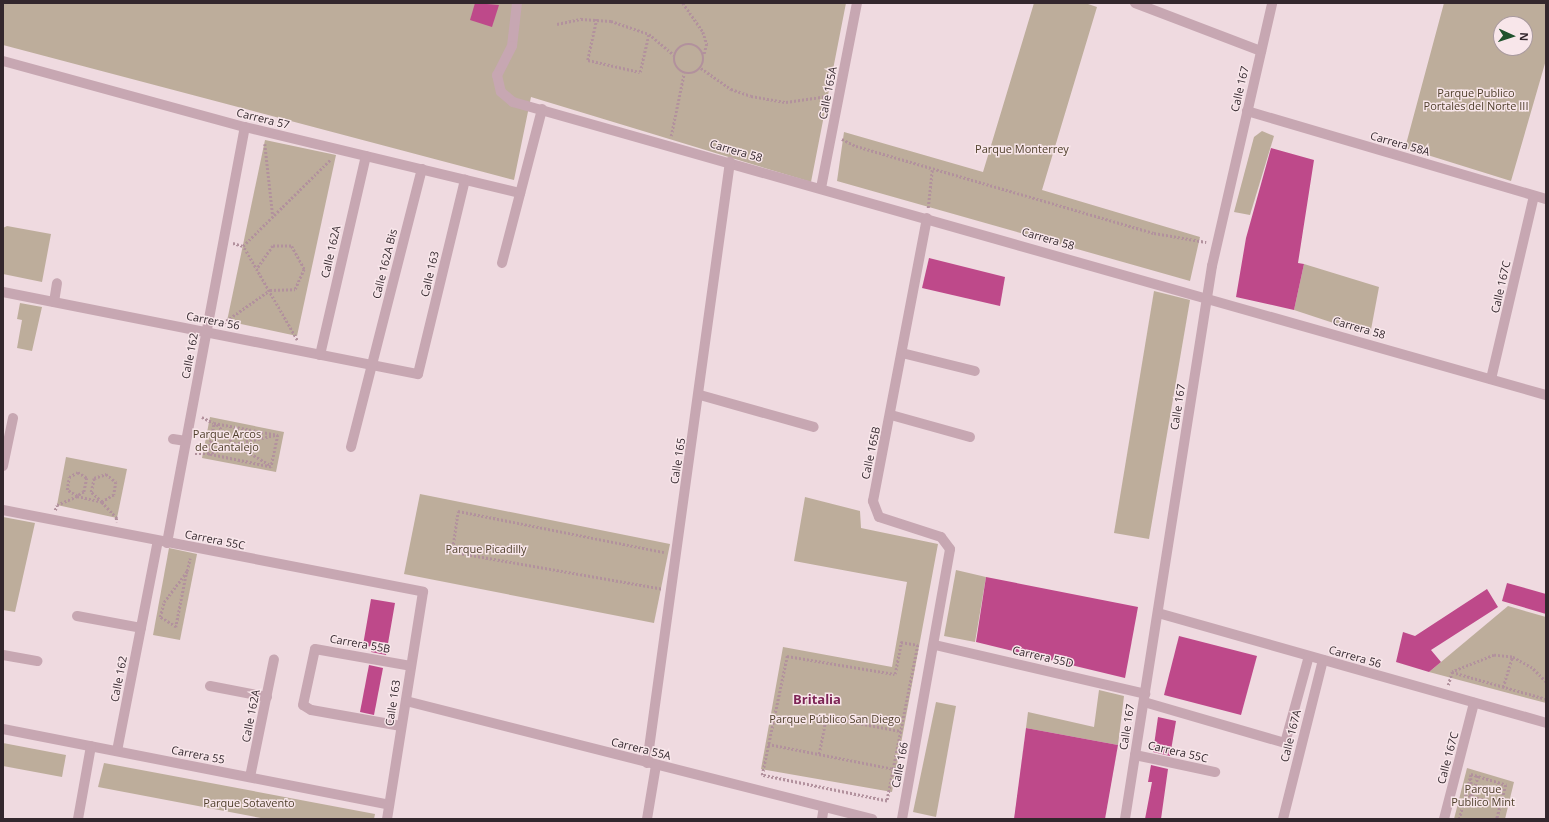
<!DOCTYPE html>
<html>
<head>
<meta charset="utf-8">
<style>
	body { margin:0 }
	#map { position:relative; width:1549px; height:822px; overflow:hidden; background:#efdae0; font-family:"Open Sans",sans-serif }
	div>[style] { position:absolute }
	.green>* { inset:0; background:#bdad9b }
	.building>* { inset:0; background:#be498a }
	.path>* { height:2.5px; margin-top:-1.25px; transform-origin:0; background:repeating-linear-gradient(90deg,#b2919d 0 2px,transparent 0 4px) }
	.path>.ring { margin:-1.25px; padding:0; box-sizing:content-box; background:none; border:2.5px solid #b2919d; border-radius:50% }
	.minor>* { height:10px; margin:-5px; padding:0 5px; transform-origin:5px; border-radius:5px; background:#c7a7b2 }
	span { translate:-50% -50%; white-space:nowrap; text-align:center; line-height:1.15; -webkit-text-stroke:3px #f8e6ea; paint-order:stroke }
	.street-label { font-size:11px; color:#33272d }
	.park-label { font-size:11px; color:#50402c }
	.quarter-label { font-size:13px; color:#7d2556; font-weight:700 }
	.frame { position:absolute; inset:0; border:4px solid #33272d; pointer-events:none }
	.north { position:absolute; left:1493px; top:16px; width:40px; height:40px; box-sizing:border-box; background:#f8e6ea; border:1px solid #a99a9e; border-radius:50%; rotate:93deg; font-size:11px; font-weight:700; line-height:16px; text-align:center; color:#33272d }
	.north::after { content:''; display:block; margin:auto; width:14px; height:18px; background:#1f522d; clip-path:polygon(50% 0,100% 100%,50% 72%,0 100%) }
</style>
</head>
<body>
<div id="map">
	<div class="green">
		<div style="clip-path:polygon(3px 3px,846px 3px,811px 182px,531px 97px,514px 180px,3px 45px)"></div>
		<div style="clip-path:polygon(1034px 3px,1085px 3px,1097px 7px,1042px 190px,1200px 237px,1190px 281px,837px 181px,844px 132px,983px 172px)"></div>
		<div style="clip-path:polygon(evenodd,1444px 3px,1546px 3px,1546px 60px,1511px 181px,1405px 148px,1444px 3px,1501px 24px,1525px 24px,1525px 48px,1501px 48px,1501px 24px)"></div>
		<div style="clip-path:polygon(1262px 131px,1274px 136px,1250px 215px,1234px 212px,1254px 137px)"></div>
		<div style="clip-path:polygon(265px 140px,336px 155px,297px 336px,227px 321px)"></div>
		<div style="clip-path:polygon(7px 226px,51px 234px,42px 282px,3px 274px,3px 228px)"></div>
		<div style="clip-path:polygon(1304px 264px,1379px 287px,1370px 335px,1294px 310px)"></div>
		<div style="clip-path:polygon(1154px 291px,1190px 300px,1149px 539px,1114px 533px)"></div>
		<div style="clip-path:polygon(20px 303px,42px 307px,32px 351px,17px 348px,22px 320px,17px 319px)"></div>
		<div style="clip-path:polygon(210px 417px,284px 432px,276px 472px,202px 458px)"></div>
		<div style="clip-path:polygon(66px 457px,127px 469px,117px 518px,57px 505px)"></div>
		<div style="clip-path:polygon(420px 494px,670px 544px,654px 623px,404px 574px)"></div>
		<div style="clip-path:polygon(805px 497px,860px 511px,861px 528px,938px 544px,892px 792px,761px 769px,783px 647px,892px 667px,907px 582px,794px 561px)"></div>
		<div style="clip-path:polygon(3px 517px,35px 523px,15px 612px,3px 610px)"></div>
		<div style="clip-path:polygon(169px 548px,197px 554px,180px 640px,153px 635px)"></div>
		<div style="clip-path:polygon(956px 570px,986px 577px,975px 642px,944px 636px)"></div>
		<div style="clip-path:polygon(1508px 606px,1546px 617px,1546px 703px,1429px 672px)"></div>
		<div style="clip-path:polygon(1099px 690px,1124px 696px,1118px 745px,1026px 728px,1028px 712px,1094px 727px)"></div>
		<div style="clip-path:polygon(936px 702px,956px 706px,936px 817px,913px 812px)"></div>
		<div style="clip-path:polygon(3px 743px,66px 755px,62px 777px,3px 766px)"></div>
		<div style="clip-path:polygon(104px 763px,375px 814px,374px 819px,266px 819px,98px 787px)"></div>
		<div style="clip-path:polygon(1467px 768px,1514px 782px,1505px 819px,1454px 819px)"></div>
	</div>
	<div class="building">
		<div style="clip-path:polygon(475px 3px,499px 5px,492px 27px,470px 20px)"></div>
		<div style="clip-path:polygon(1271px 148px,1314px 160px,1298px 263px,1304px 264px,1294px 310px,1236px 297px,1246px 238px)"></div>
		<div style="clip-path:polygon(929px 258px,1005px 277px,1000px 306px,922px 288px)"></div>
		<div style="clip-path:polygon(986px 577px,1138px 607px,1125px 678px,976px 642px)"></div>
		<div style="clip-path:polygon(1507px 583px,1546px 594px,1546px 614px,1502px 601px)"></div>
		<div style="clip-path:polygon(1487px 589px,1498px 607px,1431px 650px,1441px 662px,1429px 672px,1396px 662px,1403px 632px,1415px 636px)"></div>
		<div style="clip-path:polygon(371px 599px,395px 603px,386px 655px,371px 652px,372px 647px,363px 645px)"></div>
		<div style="clip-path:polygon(1179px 636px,1257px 656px,1241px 715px,1164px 695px)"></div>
		<div style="clip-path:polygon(369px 665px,383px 668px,374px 715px,360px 712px)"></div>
		<div style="clip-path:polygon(1158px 717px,1176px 721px,1170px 756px,1153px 752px)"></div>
		<div style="clip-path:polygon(1026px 728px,1118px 745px,1105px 819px,1014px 819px)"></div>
		<div style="clip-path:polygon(1151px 765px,1168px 769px,1161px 819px,1145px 819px,1152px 782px,1148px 782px)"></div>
	</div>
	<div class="path">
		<div style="left:683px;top:3px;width:35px;rotate:55deg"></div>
		<div style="left:703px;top:32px;width:13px;rotate:72deg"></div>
		<div style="left:707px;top:44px;width:11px;rotate:105deg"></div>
		<div style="left:597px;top:19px;width:42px;rotate:102.4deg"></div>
		<div style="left:588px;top:60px;width:53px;rotate:13deg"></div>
		<div style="left:640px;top:72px;width:39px;rotate:-77deg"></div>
		<div style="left:557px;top:24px;width:25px;rotate:-12deg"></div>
		<div style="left:581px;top:19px;width:30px;rotate:4deg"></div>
		<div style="left:611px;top:21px;width:40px;rotate:18.9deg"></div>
		<div style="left:649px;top:34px;width:33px;rotate:40deg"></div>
		<div class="ring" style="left:674px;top:44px;width:27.5px;height:27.5px"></div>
		<div style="left:701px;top:68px;width:37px;rotate:35deg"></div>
		<div style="left:731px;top:89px;width:21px;rotate:19deg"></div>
		<div style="left:751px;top:96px;width:36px;rotate:10deg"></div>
		<div style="left:786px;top:102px;width:42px;rotate:-8.1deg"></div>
		<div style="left:671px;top:136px;width:64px;rotate:-78.3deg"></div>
		<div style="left:842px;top:139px;width:16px;rotate:27deg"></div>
		<div style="left:856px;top:146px;width:310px;rotate:16.3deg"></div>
		<div style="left:1154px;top:233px;width:53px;rotate:9.8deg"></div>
		<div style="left:265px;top:144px;width:72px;rotate:83.7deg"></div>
		<div style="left:928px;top:208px;width:39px;rotate:-84deg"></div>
		<div style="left:233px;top:243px;width:10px;rotate:17deg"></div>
		<div style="left:223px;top:323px;width:57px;rotate:-35.1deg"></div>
		<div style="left:270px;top:290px;width:25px;rotate:-2deg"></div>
		<div style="left:295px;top:289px;width:22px;rotate:-66deg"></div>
		<div style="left:304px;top:269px;width:26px;rotate:-119deg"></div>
		<div style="left:291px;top:246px;width:18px;rotate:180deg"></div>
		<div style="left:273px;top:246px;width:28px;rotate:125deg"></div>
		<div style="left:297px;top:340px;width:108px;rotate:-119.9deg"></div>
		<div style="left:243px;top:246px;width:124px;rotate:-44.7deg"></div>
		<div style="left:202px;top:417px;width:13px;rotate:27deg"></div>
		<div style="left:214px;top:423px;width:65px;rotate:10.6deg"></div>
		<div style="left:278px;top:435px;width:33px;rotate:102deg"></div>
		<div style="left:271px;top:467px;width:64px;rotate:-168.3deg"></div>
		<div style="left:208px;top:454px;width:32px;rotate:-79deg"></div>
		<div style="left:195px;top:454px;width:13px"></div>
		<div style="left:208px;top:454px;width:28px;rotate:-21deg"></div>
		<div style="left:234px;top:444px;width:28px;rotate:-132deg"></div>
		<div style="left:269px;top:465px;width:41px;rotate:-149deg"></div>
		<div style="left:234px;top:444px;width:42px;rotate:-12.4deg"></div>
		<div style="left:78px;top:472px;width:11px;rotate:34deg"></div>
		<div style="left:87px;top:478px;width:14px;rotate:102deg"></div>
		<div style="left:84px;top:492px;width:8px;rotate:150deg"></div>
		<div style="left:77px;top:496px;width:12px;rotate:-149deg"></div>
		<div style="left:67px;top:490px;width:13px;rotate:-81deg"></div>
		<div style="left:69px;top:477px;width:10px;rotate:-29deg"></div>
		<div style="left:106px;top:474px;width:13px;rotate:39deg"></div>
		<div style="left:116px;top:482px;width:13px;rotate:99deg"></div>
		<div style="left:114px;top:495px;width:14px;rotate:150deg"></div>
		<div style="left:102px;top:502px;width:15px;rotate:-138deg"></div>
		<div style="left:91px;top:492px;width:14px;rotate:-78deg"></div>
		<div style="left:94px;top:478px;width:13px;rotate:-18deg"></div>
		<div style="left:55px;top:510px;width:5px;rotate:-68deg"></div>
		<div style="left:57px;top:505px;width:22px;rotate:-24deg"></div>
		<div style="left:77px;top:496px;width:26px;rotate:13deg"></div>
		<div style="left:102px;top:502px;width:22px;rotate:47deg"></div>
		<div style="left:117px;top:518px;width:4px;rotate:104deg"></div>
		<div style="left:187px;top:571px;width:57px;rotate:101.1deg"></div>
		<div style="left:176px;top:627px;width:19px;rotate:-148deg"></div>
		<div style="left:160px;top:617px;width:16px;rotate:-75deg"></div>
		<div style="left:164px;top:602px;width:39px;rotate:-53deg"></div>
		<div style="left:187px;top:571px;width:13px;rotate:-77deg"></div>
		<div style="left:661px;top:589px;width:212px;rotate:-170deg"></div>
		<div style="left:452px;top:552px;width:41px;rotate:-81.7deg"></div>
		<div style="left:458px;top:511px;width:210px;rotate:11.3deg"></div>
		<div style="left:901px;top:642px;width:17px;rotate:10deg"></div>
		<div style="left:918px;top:645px;width:159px;rotate:101.2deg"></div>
		<div style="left:887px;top:801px;width:128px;rotate:-168.3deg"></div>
		<div style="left:762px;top:775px;width:122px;rotate:-78.1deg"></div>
		<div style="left:787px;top:656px;width:109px;rotate:9.5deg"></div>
		<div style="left:895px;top:674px;width:33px;rotate:-79deg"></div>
		<div style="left:1546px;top:682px;width:20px;rotate:-135deg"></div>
		<div style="left:1532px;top:668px;width:23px;rotate:-151deg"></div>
		<div style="left:1512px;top:657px;width:18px;rotate:-174deg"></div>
		<div style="left:1494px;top:655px;width:45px;rotate:158deg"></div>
		<div style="left:1452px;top:672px;width:98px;rotate:16deg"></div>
		<div style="left:1448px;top:685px;width:14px;rotate:-73deg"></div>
		<div style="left:1503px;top:687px;width:31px;rotate:-73deg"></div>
		<div style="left:768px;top:744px;width:128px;rotate:11.2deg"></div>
		<div style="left:819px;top:754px;width:38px;rotate:-79deg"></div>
		<div style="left:826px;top:717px;width:76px;rotate:10.6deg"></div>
		<div style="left:1471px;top:778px;width:18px;rotate:87deg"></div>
		<div style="left:1473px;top:793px;width:18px;rotate:-74deg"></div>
		<div style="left:1465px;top:794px;width:38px;rotate:17deg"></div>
		<div style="left:1459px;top:819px;width:47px;rotate:-75.1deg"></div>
		<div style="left:1471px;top:774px;width:37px;rotate:17deg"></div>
		<div style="left:1506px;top:785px;width:35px;rotate:105deg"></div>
	</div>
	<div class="minor">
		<div style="left:517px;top:3px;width:43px;rotate:96.6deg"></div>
		<div style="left:512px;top:46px;width:33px;rotate:117deg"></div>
		<div style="left:497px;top:75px;width:17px;rotate:77deg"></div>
		<div style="left:501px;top:92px;width:16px;rotate:40deg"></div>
		<div style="left:513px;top:102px;width:1074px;rotate:15.84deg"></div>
		<div style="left:1135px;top:3px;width:135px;rotate:20.9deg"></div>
		<div style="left:3px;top:61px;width:251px;rotate:15.3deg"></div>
		<div style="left:245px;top:127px;width:283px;rotate:13.5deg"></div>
		<div style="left:1247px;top:111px;width:312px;rotate:16.4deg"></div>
		<div style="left:821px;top:188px;width:188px;rotate:-79deg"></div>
		<div style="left:502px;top:263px;width:159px;rotate:-75.4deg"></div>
		<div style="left:3px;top:292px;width:423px;rotate:11.2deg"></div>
		<div style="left:418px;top:374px;width:200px;rotate:-76.4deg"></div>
		<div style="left:54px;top:302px;width:19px;rotate:-81deg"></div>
		<div style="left:902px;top:353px;width:75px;rotate:13.9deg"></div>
		<div style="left:320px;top:355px;width:204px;rotate:-77deg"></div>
		<div style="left:1491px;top:379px;width:184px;rotate:-76.8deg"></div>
		<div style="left:700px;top:395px;width:118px;rotate:15.7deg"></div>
		<div style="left:891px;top:415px;width:82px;rotate:15.6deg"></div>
		<div style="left:173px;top:439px;width:13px;rotate:9deg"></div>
		<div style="left:351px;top:447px;width:287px;rotate:-75.7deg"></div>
		<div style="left:3px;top:466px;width:49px;rotate:-78.2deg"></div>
		<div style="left:3px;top:510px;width:428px;rotate:11deg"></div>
		<div style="left:423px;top:592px;width:230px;rotate:99deg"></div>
		<div style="left:167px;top:543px;width:423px;rotate:-79.4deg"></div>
		<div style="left:1158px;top:613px;width:403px;rotate:15.8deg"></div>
		<div style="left:77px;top:616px;width:65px;rotate:10.6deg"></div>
		<div style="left:935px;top:645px;width:216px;rotate:13.1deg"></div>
		<div style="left:3px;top:655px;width:35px;rotate:10deg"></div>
		<div style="left:210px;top:686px;width:58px;rotate:10.9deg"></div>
		<div style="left:406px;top:701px;width:481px;rotate:14.2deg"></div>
		<div style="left:1144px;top:702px;width:147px;rotate:16.2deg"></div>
		<div style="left:1285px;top:743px;width:90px;rotate:-74.6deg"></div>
		<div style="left:401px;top:726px;width:91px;rotate:-169.9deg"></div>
		<div style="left:311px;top:710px;width:9px;rotate:-148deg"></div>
		<div style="left:303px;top:705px;width:57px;rotate:-77.9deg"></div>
		<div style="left:315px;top:649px;width:97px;rotate:10deg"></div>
		<div style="left:3px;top:729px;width:393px;rotate:11.1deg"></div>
		<div style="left:117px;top:751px;width:214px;rotate:-79deg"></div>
		<div style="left:1135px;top:755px;width:82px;rotate:12deg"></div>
		<div style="left:647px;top:763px;width:607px;rotate:-82.14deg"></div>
		<div style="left:250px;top:777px;width:120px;rotate:-78.5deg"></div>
		<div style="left:78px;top:819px;width:74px;rotate:-79.9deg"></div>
		<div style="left:647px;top:819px;width:55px;rotate:-80.5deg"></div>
		<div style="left:822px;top:819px;width:12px;rotate:-81deg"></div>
		<div style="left:902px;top:819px;width:274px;rotate:-79.9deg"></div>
		<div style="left:950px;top:549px;width:15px;rotate:-127deg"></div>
		<div style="left:941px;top:537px;width:65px;rotate:-162.1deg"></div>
		<div style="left:879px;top:517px;width:17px;rotate:-111deg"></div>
		<div style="left:873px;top:501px;width:288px;rotate:-79.2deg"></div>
		<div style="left:1125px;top:819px;width:560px;rotate:-81.06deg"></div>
		<div style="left:1212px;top:266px;width:270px;rotate:-77.1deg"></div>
		<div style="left:1283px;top:819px;width:164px;rotate:-75.9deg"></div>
		<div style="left:1444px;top:819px;width:120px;rotate:-75.5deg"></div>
	</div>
	<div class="street-label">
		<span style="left:1240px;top:89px;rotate:-77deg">Calle 167</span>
		<span style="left:828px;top:93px;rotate:-79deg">Calle 165A</span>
		<span style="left:263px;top:119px;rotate:14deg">Carrera 57</span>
		<span style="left:1400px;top:144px;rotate:16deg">Carrera 58A</span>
		<span style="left:736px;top:151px;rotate:16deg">Carrera 58</span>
		<span style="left:1048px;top:239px;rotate:16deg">Carrera 58</span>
		<span style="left:331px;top:252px;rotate:-77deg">Calle 162A</span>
		<span style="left:385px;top:264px;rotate:-76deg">Calle 162A Bis</span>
		<span style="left:430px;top:274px;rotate:-77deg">Calle 163</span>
		<span style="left:1501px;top:287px;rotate:-77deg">Calle 167C</span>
		<span style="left:213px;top:321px;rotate:11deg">Carrera 56</span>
		<span style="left:1359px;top:328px;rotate:16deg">Carrera 58</span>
		<span style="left:190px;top:356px;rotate:-79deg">Calle 162</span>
		<span style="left:1178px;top:407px;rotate:-81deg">Calle 167</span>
		<span style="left:871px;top:453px;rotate:-78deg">Calle 165B</span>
		<span style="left:678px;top:461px;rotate:-81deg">Calle 165</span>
		<span style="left:215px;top:540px;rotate:11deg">Carrera 55C</span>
		<span style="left:360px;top:644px;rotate:10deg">Carrera 55B</span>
		<span style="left:1043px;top:657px;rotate:13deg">Carrera 55D</span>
		<span style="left:1355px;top:657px;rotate:16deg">Carrera 56</span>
		<span style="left:119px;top:679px;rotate:-79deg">Calle 162</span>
		<span style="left:393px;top:703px;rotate:-81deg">Calle 163</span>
		<span style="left:251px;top:716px;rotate:-79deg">Calle 162A</span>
		<span style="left:1127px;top:727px;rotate:-81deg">Calle 167</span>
		<span style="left:1291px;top:736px;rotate:-76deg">Calle 167A</span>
		<span style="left:641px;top:749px;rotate:14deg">Carrera 55A</span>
		<span style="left:1178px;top:752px;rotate:13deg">Carrera 55C</span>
		<span style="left:198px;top:755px;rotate:11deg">Carrera 55</span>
		<span style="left:1448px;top:758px;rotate:-75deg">Calle 167C</span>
		<span style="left:900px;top:765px;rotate:-79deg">Calle 166</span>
	</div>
	<div class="park-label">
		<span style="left:1476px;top:100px">Parque Publico<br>Portales del Norte III</span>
		<span style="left:1022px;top:149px">Parque Monterrey</span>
		<span style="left:227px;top:441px">Parque Arcos<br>de Cantalejo</span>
		<span style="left:486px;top:549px">Parque Picadilly</span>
		<span style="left:835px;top:719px">Parque Público San Diego</span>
		<span style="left:1483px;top:796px">Parque<br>Publico Mint</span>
		<span style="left:249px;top:803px">Parque Sotavento</span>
	</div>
	<div class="quarter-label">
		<span style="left:817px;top:699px">Britalia</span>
	</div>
	<div class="frame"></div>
	<div class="north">N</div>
</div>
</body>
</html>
